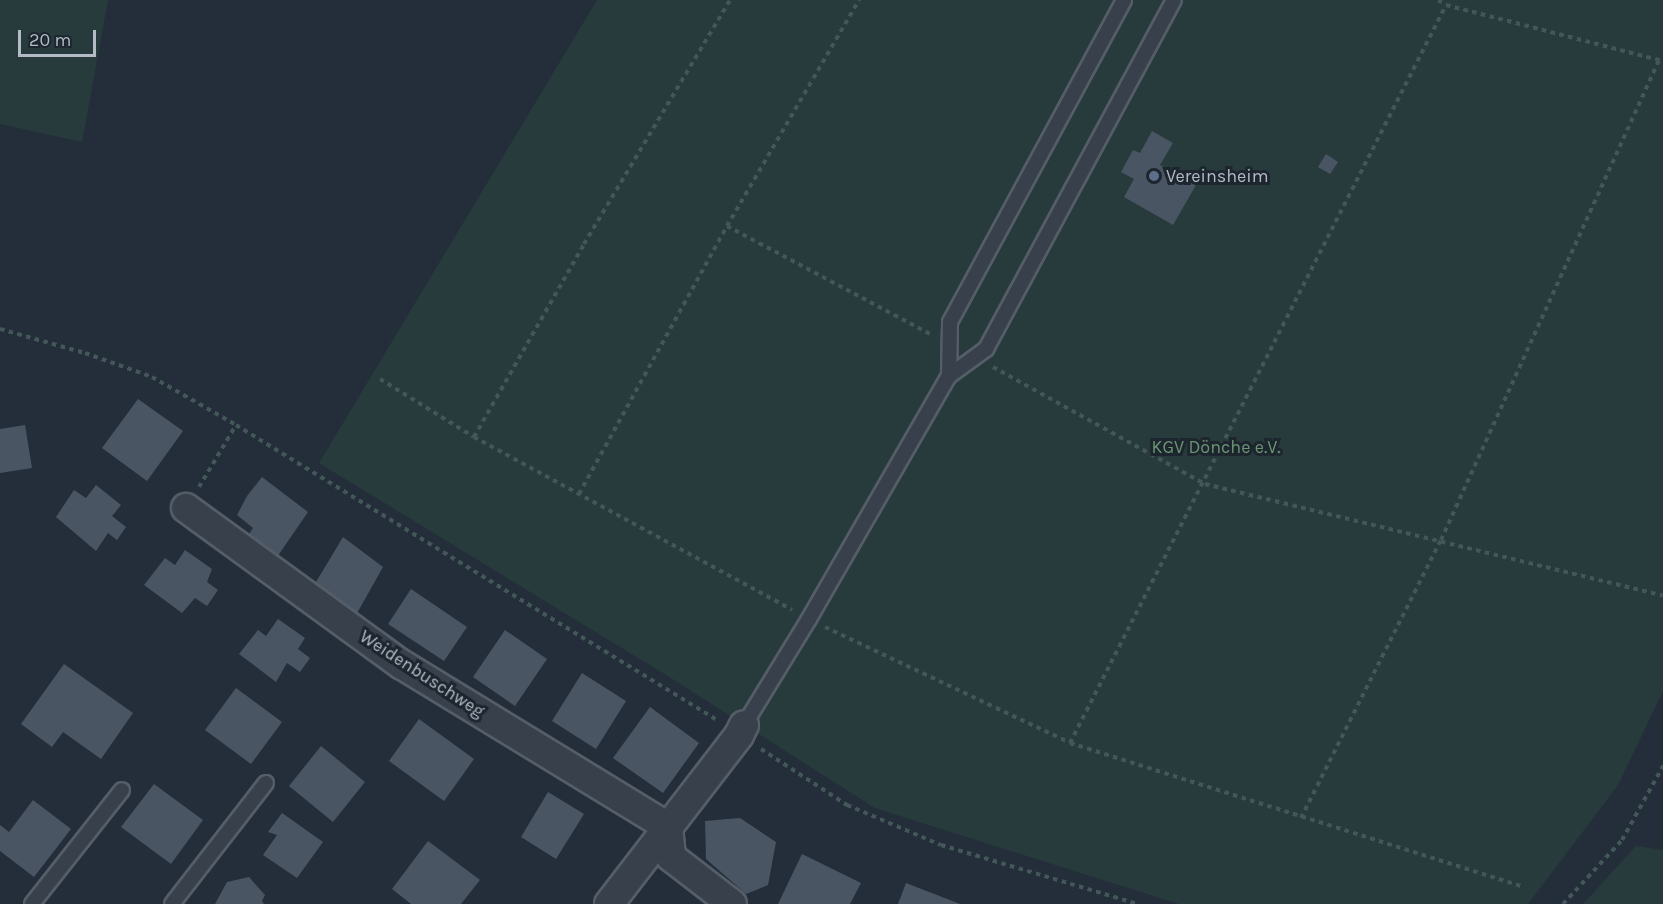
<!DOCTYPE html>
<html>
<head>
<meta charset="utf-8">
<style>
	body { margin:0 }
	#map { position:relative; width:1663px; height:904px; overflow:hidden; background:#242e3a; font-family:Karla,sans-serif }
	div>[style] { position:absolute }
	.green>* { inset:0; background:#273b3c }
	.building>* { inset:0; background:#4a5563 }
	.path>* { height:4px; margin-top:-2px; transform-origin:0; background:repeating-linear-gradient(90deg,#435759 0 4.5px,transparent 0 9px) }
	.roads { filter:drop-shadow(2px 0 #555e68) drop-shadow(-2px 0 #555e68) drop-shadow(0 2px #555e68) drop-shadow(0 -2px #555e68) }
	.lane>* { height:14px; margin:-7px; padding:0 7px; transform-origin:7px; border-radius:7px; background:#37404b }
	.street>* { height:28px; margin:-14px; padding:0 14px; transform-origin:14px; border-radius:14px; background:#37404b }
	.dots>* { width:16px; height:16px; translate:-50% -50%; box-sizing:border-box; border:3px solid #1d252f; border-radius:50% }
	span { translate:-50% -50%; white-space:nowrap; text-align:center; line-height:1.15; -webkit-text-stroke:6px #1d252f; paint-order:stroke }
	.poi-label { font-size:18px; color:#b3bbc6 }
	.left { translate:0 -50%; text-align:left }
	.park-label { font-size:18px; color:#6b9673 }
	.street-label { font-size:18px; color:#b3bbc6 }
	.scale { position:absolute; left:18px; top:30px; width:78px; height:27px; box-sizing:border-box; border:3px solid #b3bbc6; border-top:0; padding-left:8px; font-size:18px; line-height:21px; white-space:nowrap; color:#b3bbc6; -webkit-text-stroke:4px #1d252f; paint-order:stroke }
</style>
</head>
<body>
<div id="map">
	<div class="green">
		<div style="clip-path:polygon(0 0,108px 0,82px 142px,0 124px)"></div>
		<div style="clip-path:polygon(597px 0,1663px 0,1663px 691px,1618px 785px,1528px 904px,1179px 904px,875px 808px,663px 673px,319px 463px)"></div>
		<div style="clip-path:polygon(1636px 846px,1663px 850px,1663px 904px,1583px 904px)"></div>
	</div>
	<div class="building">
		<div style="clip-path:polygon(1152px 131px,1173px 143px,1160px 165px,1196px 185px,1173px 225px,1124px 197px,1134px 179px,1121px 172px,1133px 150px,1140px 153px)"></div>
		<div style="clip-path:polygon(1326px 154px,1338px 162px,1330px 174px,1318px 167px)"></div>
		<div style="clip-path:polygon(138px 399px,183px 431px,147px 481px,102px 448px)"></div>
		<div style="clip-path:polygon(25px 425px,32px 468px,0 473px,0 429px)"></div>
		<div style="clip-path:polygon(262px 477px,308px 512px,275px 560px,247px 537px,253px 528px,237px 515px,247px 496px)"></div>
		<div style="clip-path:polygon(96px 485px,121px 505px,112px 516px,126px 527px,117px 540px,108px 533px,96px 551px,56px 517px,74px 490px,86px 498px)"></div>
		<div style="clip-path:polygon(343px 537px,383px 567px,356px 615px,313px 587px)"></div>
		<div style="clip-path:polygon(185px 550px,212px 569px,207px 582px,218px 590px,207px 606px,195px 598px,182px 613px,144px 585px,165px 558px,175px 565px)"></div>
		<div style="clip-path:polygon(411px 589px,467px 627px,444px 661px,388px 624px)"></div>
		<div style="clip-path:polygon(278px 619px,305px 638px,298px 649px,310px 658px,300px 672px,287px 663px,276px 682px,239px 654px,258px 630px,266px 636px)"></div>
		<div style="clip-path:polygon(505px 630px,547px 659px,515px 706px,473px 677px)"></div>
		<div style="clip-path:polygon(64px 664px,133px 713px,101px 759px,63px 732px,52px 747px,21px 724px)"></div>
		<div style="clip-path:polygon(582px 673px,626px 701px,596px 749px,552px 721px)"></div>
		<div style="clip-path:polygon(236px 688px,282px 722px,251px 764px,205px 730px)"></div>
		<div style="clip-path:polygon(650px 707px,699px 743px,663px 793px,613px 758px)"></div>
		<div style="clip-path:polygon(419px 719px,474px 759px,444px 801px,389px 761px)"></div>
		<div style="clip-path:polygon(321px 746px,365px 782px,333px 822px,289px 786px)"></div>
		<div style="clip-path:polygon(154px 784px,203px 820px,171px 864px,121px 827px)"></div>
		<div style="clip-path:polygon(548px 792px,584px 814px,556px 859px,521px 837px)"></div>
		<div style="clip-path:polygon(33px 800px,71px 829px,34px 877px,0 851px,0 825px,9px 832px)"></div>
		<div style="clip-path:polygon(282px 813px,323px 842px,297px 878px,263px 855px,277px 835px,268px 832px)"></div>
		<div style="clip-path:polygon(740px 818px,776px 842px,768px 885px,746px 894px,706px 859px,705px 821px)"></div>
		<div style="clip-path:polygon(428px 841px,480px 880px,461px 904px,411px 904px,392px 889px)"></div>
		<div style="clip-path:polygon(802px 854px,861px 883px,850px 904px,778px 904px)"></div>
		<div style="clip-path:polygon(249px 877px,265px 895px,262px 901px,264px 904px,215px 904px,227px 882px)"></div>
		<div style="clip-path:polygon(906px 883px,960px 904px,898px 904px)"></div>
	</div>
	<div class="path">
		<div style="left:1438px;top:0;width:9px;rotate:32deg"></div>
		<div style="left:1446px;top:5px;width:224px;rotate:14.5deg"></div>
		<div style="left:727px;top:226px;width:230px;rotate:28deg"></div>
		<div style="left:0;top:329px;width:88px;rotate:15.8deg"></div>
		<div style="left:85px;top:353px;width:71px;rotate:19.7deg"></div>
		<div style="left:152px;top:377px;width:97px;rotate:29.7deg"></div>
		<div style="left:236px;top:425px;width:564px;rotate:31.52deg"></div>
		<div style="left:993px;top:367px;width:242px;rotate:28.9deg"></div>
		<div style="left:1205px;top:484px;width:471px;rotate:13.7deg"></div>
		<div style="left:380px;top:379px;width:110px;rotate:31.7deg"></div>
		<div style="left:474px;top:437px;width:362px;rotate:28.5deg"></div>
		<div style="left:474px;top:437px;width:222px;rotate:-60.3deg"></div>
		<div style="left:584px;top:244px;width:284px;rotate:-59.1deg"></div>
		<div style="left:199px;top:487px;width:72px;rotate:-59.2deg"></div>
		<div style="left:579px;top:494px;width:306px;rotate:-61.1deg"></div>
		<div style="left:727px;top:226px;width:262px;rotate:-59.7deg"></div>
		<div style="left:825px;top:627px;width:271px;rotate:25.3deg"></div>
		<div style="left:1070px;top:743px;width:828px;rotate:-63deg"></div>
		<div style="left:1070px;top:743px;width:475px;rotate:17.6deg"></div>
		<div style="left:761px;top:749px;width:103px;rotate:33.1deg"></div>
		<div style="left:847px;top:805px;width:102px;rotate:23.1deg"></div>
		<div style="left:941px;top:845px;width:206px;rotate:16.7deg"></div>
		<div style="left:1301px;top:818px;width:311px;rotate:-63.3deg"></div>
		<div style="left:1441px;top:540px;width:527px;rotate:-65.57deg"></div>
		<div style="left:1563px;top:904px;width:87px;rotate:-47.3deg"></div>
		<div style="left:1622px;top:840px;width:85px;rotate:-61deg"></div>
	</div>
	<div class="roads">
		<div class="lane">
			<div style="left:949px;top:376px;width:54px;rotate:-88.9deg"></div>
			<div style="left:950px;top:322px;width:366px;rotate:-61.6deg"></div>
			<div style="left:744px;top:725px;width:124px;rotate:-58.5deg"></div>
			<div style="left:809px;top:619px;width:280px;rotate:-60.1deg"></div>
			<div style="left:949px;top:376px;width:46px;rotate:-36.1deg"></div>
			<div style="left:986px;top:349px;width:396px;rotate:-61.7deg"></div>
			<div style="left:32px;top:904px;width:145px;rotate:-51.7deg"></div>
			<div style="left:172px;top:904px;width:153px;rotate:-52.2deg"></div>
		</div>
		<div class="street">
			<div style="left:186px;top:508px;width:266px;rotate:36deg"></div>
			<div style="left:401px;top:664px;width:313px;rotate:31.4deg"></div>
			<div style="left:668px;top:827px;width:30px;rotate:84deg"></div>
			<div style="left:671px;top:857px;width:77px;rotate:37.6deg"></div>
			<div style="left:609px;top:904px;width:213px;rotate:-52.4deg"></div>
			<div style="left:739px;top:735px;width:11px;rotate:-63deg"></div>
		</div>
	</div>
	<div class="dots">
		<div style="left:1154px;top:176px;background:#5c6f8a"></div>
	</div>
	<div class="poi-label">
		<span class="left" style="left:1166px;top:176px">Vereinsheim</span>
	</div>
	<div class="park-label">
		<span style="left:1216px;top:447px">KGV Dönche e.V.</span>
	</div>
	<div class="street-label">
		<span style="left:422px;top:674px;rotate:33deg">Weidenbuschweg</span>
	</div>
	<div class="scale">20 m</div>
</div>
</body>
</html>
